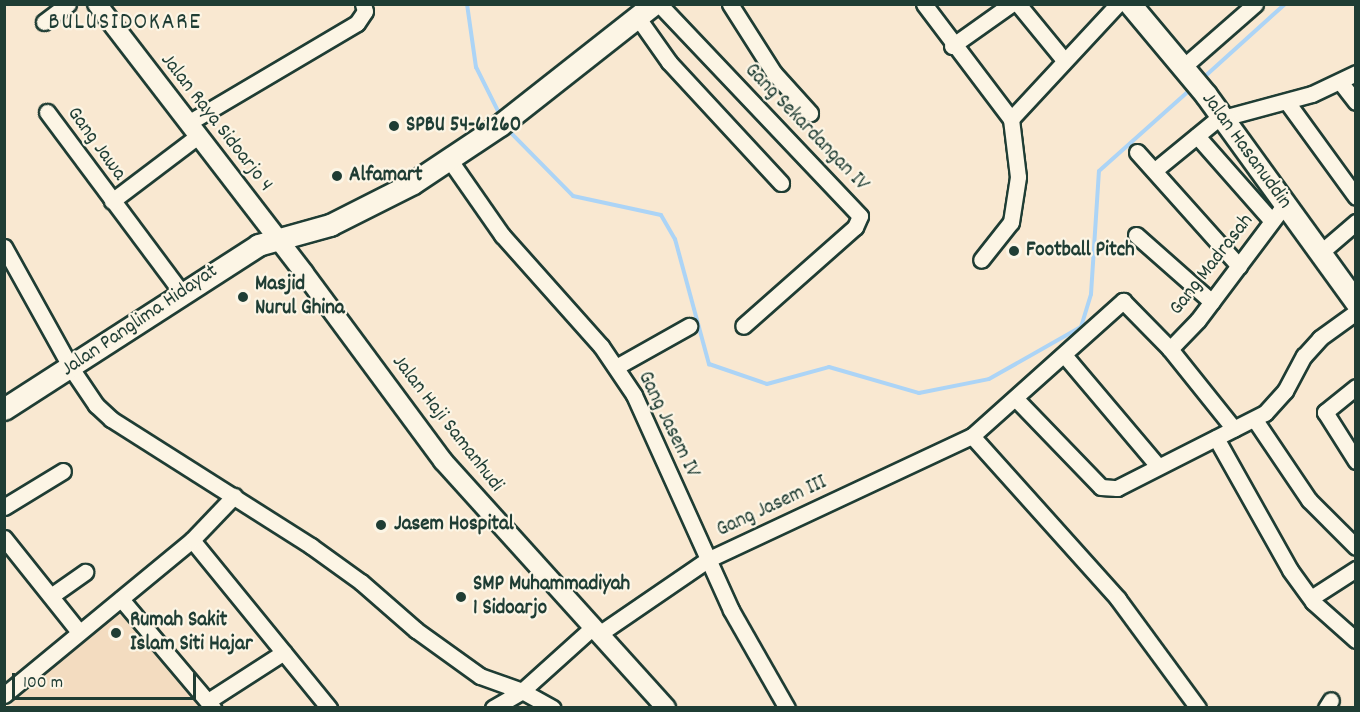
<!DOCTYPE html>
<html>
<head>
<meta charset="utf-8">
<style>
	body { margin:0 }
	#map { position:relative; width:1360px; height:712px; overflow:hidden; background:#f9e8d1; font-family:Dekko,sans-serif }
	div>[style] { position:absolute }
	.built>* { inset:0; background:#f3dcc0 }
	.stream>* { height:4px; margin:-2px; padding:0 2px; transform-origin:2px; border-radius:2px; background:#acd4f6 }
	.roads { filter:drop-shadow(2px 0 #1f3d34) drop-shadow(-2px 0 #1f3d34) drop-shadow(0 2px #1f3d34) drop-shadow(0 -2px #1f3d34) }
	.minor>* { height:15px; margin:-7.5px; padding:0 7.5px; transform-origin:7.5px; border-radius:7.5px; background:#fcf5e5 }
	.tertiary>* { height:18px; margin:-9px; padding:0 9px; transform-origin:9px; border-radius:9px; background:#fcf5e5 }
	.secondary>* { height:21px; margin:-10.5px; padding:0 10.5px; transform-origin:10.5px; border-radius:10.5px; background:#fcf5e5 }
	.dots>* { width:16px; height:16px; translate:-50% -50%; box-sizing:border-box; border:3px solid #fcf5e5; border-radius:50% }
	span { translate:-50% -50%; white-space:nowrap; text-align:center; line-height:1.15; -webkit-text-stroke:4.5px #fcf5e5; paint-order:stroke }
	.street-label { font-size:21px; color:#1f3d34 }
	.poi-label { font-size:21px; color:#1f3d34; font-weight:700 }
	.left { translate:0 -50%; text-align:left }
	.quarter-label { font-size:24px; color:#1f3d34; letter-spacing:1.5px }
	.frame { position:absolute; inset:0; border:6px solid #1f3d34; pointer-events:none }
	.scale { position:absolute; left:12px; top:673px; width:184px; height:27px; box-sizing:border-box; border:3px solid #1f3d34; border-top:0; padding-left:8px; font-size:18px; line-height:21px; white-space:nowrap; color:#1f3d34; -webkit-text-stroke:4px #fcf5e5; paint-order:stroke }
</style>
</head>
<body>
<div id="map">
	<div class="built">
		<div style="clip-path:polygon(122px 604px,206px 707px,15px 708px,8px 700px)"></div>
	</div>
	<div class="stream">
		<div style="left:467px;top:4px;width:64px;rotate:81.9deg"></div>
		<div style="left:476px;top:67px;width:56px;rotate:63.4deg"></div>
		<div style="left:1202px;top:79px;width:112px;rotate:-42.1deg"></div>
		<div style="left:507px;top:129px;width:94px;rotate:45.4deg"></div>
		<div style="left:573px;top:196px;width:90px;rotate:12.2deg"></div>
		<div style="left:661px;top:215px;width:28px;rotate:60deg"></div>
		<div style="left:675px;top:239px;width:130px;rotate:74.8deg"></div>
		<div style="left:709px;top:364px;width:61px;rotate:19deg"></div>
		<div style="left:767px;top:384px;width:64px;rotate:-15.3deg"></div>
		<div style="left:829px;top:367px;width:94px;rotate:16.1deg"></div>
		<div style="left:919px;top:393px;width:71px;rotate:-11.3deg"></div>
		<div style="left:989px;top:379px;width:106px;rotate:-29.5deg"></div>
		<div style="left:1081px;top:327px;width:34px;rotate:-73deg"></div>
		<div style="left:1091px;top:294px;width:123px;rotate:-86.3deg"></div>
		<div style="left:1099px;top:171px;width:125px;rotate:-41.7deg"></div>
	</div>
	<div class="roads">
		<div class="minor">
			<div style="left:659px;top:4px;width:292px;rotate:46.5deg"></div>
			<div style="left:860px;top:216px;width:12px;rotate:114deg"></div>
			<div style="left:855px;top:227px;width:149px;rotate:138.5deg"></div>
			<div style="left:730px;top:4px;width:82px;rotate:57.5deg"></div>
			<div style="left:774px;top:73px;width:54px;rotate:48deg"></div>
			<div style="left:924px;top:4px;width:144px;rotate:52.9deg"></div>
			<div style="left:1011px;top:119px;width:58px;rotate:83.1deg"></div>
			<div style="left:1018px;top:177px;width:46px;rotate:98.8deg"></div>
			<div style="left:1011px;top:222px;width:48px;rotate:128.3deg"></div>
			<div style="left:1018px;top:4px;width:72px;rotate:50.6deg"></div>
			<div style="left:638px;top:18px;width:54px;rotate:54.8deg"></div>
			<div style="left:669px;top:62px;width:165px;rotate:47.2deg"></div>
			<div style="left:44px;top:22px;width:30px;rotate:-37deg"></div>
			<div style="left:952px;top:46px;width:72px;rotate:-35.4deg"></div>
			<div style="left:1182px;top:68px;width:97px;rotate:-41.2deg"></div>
			<div style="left:1341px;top:83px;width:24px;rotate:52deg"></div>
			<div style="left:1287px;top:102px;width:117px;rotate:54deg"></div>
			<div style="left:47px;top:112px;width:224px;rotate:53.3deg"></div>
			<div style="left:1223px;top:118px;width:92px;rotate:-15.1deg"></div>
			<div style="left:1312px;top:94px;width:49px;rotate:-25.5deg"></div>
			<div style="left:1011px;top:119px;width:157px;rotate:-47.1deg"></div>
			<div style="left:188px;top:123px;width:196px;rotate:-30.6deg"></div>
			<div style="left:357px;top:23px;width:14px;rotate:-56deg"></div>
			<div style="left:365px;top:11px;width:7px;rotate:-106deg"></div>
			<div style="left:1197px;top:136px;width:113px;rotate:48.6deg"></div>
			<div style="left:1137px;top:152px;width:153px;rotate:48.2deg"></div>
			<div style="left:449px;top:159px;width:93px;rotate:55.1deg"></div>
			<div style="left:502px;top:235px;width:149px;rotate:48.3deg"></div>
			<div style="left:601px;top:346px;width:59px;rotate:56deg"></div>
			<div style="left:634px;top:395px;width:236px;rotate:65.7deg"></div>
			<div style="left:731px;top:610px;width:113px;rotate:60.3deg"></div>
			<div style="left:1155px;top:170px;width:85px;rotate:-39.3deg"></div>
			<div style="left:112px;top:201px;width:108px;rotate:-37.1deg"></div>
			<div style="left:1136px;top:235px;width:101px;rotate:41.4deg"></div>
			<div style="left:4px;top:247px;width:138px;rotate:61deg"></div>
			<div style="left:71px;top:368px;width:45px;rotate:56deg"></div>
			<div style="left:96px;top:405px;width:21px;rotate:43deg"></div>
			<div style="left:111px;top:419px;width:237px;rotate:32.4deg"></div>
			<div style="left:311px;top:546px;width:62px;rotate:35.8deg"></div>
			<div style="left:361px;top:582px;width:73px;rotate:41.1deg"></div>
			<div style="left:416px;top:630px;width:79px;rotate:35.7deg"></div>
			<div style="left:480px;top:676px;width:45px;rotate:19.7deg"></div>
			<div style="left:522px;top:691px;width:35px;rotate:29deg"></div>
			<div style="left:1320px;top:253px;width:48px;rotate:-40.7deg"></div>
			<div style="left:1170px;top:349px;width:40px;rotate:-46deg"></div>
			<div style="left:1198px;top:320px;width:145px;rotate:-53.1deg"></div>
			<div style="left:1065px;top:356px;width:144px;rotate:49.8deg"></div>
			<div style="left:616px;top:367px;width:84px;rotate:-29.3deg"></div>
			<div style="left:1356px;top:387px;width:40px;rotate:141deg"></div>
			<div style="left:1325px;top:412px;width:58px;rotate:57.7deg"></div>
			<div style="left:1016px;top:399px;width:122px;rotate:46deg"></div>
			<div style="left:1101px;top:487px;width:16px;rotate:4deg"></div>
			<div style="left:1117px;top:488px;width:166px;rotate:-26.9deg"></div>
			<div style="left:1265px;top:413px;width:30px;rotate:-48deg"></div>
			<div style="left:1285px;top:391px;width:40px;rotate:-62deg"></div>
			<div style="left:1304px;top:356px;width:24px;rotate:-48deg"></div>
			<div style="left:1320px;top:338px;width:44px;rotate:-35.8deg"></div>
			<div style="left:1255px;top:420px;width:97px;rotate:56deg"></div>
			<div style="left:1309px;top:500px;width:66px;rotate:45deg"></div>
			<div style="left:972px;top:436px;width:219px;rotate:48.1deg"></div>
			<div style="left:1118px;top:599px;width:135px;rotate:53.7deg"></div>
			<div style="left:1216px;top:438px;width:151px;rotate:60.7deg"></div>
			<div style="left:1290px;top:570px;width:39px;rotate:54deg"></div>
			<div style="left:1313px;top:602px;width:57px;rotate:41.5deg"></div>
			<div style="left:4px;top:507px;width:69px;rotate:-31.4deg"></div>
			<div style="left:4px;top:538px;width:120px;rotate:51.4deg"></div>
			<div style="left:192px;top:540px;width:217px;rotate:50.8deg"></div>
			<div style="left:51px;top:596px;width:42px;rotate:-35.2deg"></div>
			<div style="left:1311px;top:598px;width:54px;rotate:-32.8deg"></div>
			<div style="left:121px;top:599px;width:143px;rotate:49.8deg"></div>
			<div style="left:599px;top:634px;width:131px;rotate:-34.4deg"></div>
			<div style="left:707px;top:560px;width:293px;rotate:-25.1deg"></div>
			<div style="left:972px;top:436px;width:203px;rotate:-41.8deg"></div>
			<div style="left:1123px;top:301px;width:67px;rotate:45.6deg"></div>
			<div style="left:1170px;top:349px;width:102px;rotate:51.3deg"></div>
			<div style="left:4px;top:695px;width:244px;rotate:-39.5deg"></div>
			<div style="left:192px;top:540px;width:61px;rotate:-46.3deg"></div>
			<div style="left:208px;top:701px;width:90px;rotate:-32.8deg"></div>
			<div style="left:493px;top:708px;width:34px;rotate:-30deg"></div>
			<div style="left:522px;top:691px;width:96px;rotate:-42deg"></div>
			<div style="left:1326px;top:708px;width:9px;rotate:-58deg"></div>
		</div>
		<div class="tertiary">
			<div style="left:97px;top:4px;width:339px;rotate:52.4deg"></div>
			<div style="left:304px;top:273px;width:234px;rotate:53.5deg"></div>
			<div style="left:443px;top:461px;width:333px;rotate:47.9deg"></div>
		</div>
		<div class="secondary">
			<div style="left:1130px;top:4px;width:119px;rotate:50.1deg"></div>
			<div style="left:1206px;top:95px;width:256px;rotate:54.1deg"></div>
			<div style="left:4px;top:409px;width:302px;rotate:-32.8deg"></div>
			<div style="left:258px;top:245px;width:75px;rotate:-15.5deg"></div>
			<div style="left:330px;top:225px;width:93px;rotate:-26.8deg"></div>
			<div style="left:413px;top:183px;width:105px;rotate:-33.7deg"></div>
			<div style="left:500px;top:125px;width:196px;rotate:-38.2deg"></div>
		</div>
	</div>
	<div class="dots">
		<div style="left:394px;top:126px;background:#1f3d34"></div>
		<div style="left:337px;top:176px;background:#1f3d34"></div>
		<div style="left:1014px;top:251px;background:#1f3d34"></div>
		<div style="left:243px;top:297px;background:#1f3d34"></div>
		<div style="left:381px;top:525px;background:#1f3d34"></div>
		<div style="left:461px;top:597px;background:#1f3d34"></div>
		<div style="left:116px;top:633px;background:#1f3d34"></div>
	</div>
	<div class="street-label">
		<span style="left:216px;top:123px;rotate:52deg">Jalan Raya Sidoarjo 4</span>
		<span style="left:806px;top:128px;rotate:46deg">Gang Sekardangan IV</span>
		<span style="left:96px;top:144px;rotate:54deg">Gang Jawa</span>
		<span style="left:1246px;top:151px;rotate:54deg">Jalan Hasanuddin</span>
		<span style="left:1212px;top:265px;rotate:-52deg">Gang Madrasah</span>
		<span style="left:140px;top:321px;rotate:-34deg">Jalan Panglima Hidayat</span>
		<span style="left:447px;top:424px;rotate:52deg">Jalan Haji Samanhudi</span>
		<span style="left:668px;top:425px;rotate:64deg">Gang Jasem IV</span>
		<span style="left:772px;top:507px;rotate:-25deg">Gang Jasem III</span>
	</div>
	<div class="poi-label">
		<span class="left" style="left:406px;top:126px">SPBU 54-61260</span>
		<span class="left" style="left:349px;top:176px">Alfamart</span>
		<span class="left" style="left:1026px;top:251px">Football Pitch</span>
		<span class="left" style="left:255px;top:297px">Masjid<br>Nurul Ghina</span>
		<span class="left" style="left:394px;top:525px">Jasem Hospital</span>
		<span class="left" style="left:473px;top:597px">SMP Muhammadiyah<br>1 Sidoarjo</span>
		<span class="left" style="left:130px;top:633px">Rumah Sakit<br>Islam Siti Hajar</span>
	</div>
	<div class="quarter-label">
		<span style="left:125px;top:24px">BULUSIDOKARE</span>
	</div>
	<div class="frame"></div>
	<div class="scale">100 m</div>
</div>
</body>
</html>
